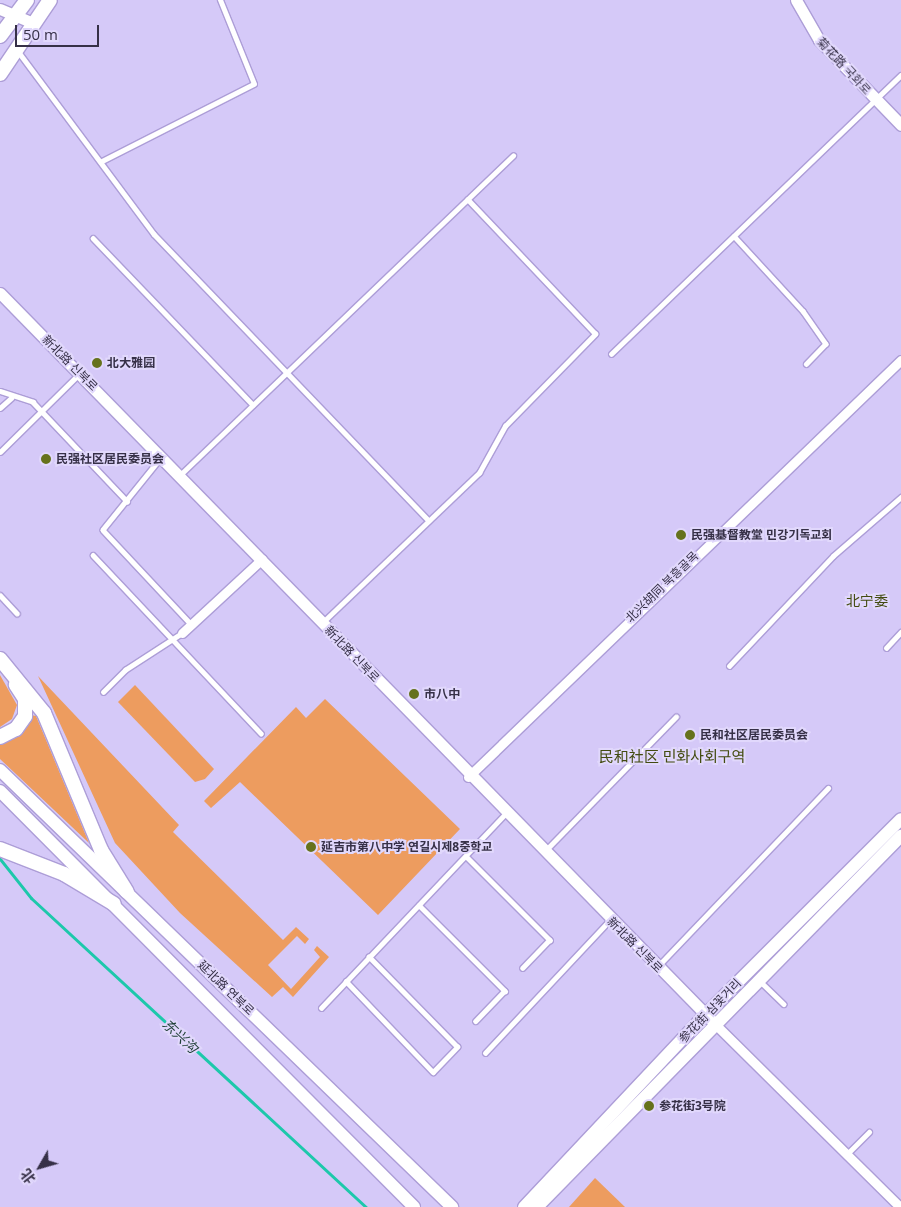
<!DOCTYPE html>
<html>
<head>
<meta charset="utf-8">
<style>
	body { margin:0 }
	#map { position:relative; width:901px; height:1207px; overflow:hidden; background:#d5c9f8; font-family:"Open Sans","Noto Sans SC","Noto Sans KR",sans-serif }
	div>[style] { position:absolute }
	.green>* { inset:0; background:#ed9c5f }
	.stream>* { height:3px; margin:-1.5px; padding:0 1.5px; transform-origin:1.5px; border-radius:1.5px; background:#1dc8ab }
	.roads { filter:drop-shadow(1px 0 #ad9ed7) drop-shadow(-1px 0 #ad9ed7) drop-shadow(0 1px #ad9ed7) drop-shadow(0 -1px #ad9ed7) }
	.service>* { height:4.5px; margin:-2.25px; padding:0 2.25px; transform-origin:2.25px; border-radius:2.25px; background:#fff }
	.minor>* { height:9px; margin:-4.5px; padding:0 4.5px; transform-origin:4.5px; border-radius:4.5px; background:#fff }
	.tertiary>* { height:11px; margin:-5.5px; padding:0 5.5px; transform-origin:5.5px; border-radius:5.5px; background:#fff }
	.secondary>* { height:12px; margin:-6px; padding:0 6px; transform-origin:6px; border-radius:6px; background:#fff }
	.primary>* { height:14px; margin:-7px; padding:0 7px; transform-origin:7px; border-radius:7px; background:#fff }
	.dots>* { width:14px; height:14px; translate:-50% -50%; box-sizing:border-box; border:2px solid #e1d8fc; border-radius:50% }
	span { translate:-50% -50%; white-space:nowrap; text-align:center; line-height:1.15; -webkit-text-stroke:4px #e1d8fc; paint-order:stroke }
	.street-label { font-size:12px; color:#363047 }
	.poi-label { font-size:12px; color:#363047; font-weight:700 }
	.left { translate:0 -50%; text-align:left }
	.neighbourhood-label { font-size:14px; color:#434b10 }
	.water-label { font-size:14px; color:#224139; font-style:italic }
	.quarter-label { font-size:15px; color:#434b10 }
	.north { position:absolute; left:15px; top:1142px; width:50px; height:50px; -webkit-text-stroke:4px #e1d8fc; paint-order:stroke; rotate:232deg; font-size:14px; font-weight:700; line-height:20px; text-align:center; color:#363047 }
	.north::after { content:''; display:block; margin:auto; width:18px; height:22px; background:#363047; clip-path:polygon(50% 0,100% 100%,50% 72%,0 100%) }
	.scale { position:absolute; left:15px; top:25px; width:84px; height:22px; box-sizing:border-box; border:2px solid #363047; border-top:0; padding-left:6px; font-size:15px; line-height:18px; white-space:nowrap; color:#363047; -webkit-text-stroke:4px #e1d8fc; paint-order:stroke }
</style>
</head>
<body>
<div id="map">
	<div class="green">
		<div style="clip-path:polygon(0 675px,17px 705px,12px 719px,0 727px)"></div>
		<div style="clip-path:polygon(38px 676px,179px 825px,173px 832px,283px 940px,296px 927px,309px 939px,305px 944px,297px 936px,268px 965px,291px 989px,320px 957px,314px 950px,317px 946px,329px 957px,293px 997px,283px 987px,272px 997px,180px 913px,115px 843px)"></div>
		<div style="clip-path:polygon(135px 685px,214px 769px,205px 779px,195px 782px,118px 702px)"></div>
		<div style="clip-path:polygon(325px 699px,460px 829px,378px 915px,240px 782px,211px 808px,204px 801px,296px 707px,306px 718px)"></div>
		<div style="clip-path:polygon(31px 715px,36px 716px,89px 843px,0 759px,0 745px,21px 735px)"></div>
		<div style="clip-path:polygon(595px 1178px,625px 1207px,569px 1207px)"></div>
	</div>
	<div class="stream">
		<div style="left:0;top:859px;width:50px;rotate:51.5deg"></div>
		<div style="left:31px;top:898px;width:456px;rotate:42.7deg"></div>
	</div>
	<div class="roads">
		<div class="service">
			<div style="left:18px;top:51px;width:228px;rotate:53.4deg"></div>
			<div style="left:154px;top:234px;width:397px;rotate:46.2deg"></div>
			<div style="left:102px;top:161px;width:170px;rotate:-26.9deg"></div>
			<div style="left:254px;top:84px;width:91px;rotate:-112deg"></div>
			<div style="left:734px;top:236px;width:102px;rotate:47.4deg"></div>
			<div style="left:803px;top:311px;width:40px;rotate:55.1deg"></div>
			<div style="left:826px;top:344px;width:28px;rotate:134deg"></div>
			<div style="left:93px;top:238px;width:231px;rotate:46.2deg"></div>
			<div style="left:611px;top:354px;width:402px;rotate:-43.9deg"></div>
			<div style="left:0;top:391px;width:35px;rotate:18deg"></div>
			<div style="left:33px;top:402px;width:137px;rotate:46.5deg"></div>
			<div style="left:0;top:408px;width:15px;rotate:-42deg"></div>
			<div style="left:0;top:452px;width:111px;rotate:-44.6deg"></div>
			<div style="left:161px;top:458px;width:92px;rotate:128.9deg"></div>
			<div style="left:103px;top:530px;width:129px;rotate:46.9deg"></div>
			<div style="left:181px;top:474px;width:460px;rotate:-43.8deg"></div>
			<div style="left:93px;top:555px;width:245px;rotate:46.7deg"></div>
			<div style="left:0;top:595px;width:25px;rotate:47deg"></div>
			<div style="left:323px;top:622px;width:216px;rotate:-43.7deg"></div>
			<div style="left:479px;top:473px;width:54px;rotate:-61deg"></div>
			<div style="left:505px;top:426px;width:129px;rotate:-45.6deg"></div>
			<div style="left:595px;top:334px;width:185px;rotate:-133.5deg"></div>
			<div style="left:886px;top:648px;width:22px;rotate:-47deg"></div>
			<div style="left:729px;top:666px;width:151px;rotate:-46.6deg"></div>
			<div style="left:833px;top:556px;width:90px;rotate:-40.9deg"></div>
			<div style="left:103px;top:692px;width:31px;rotate:-45deg"></div>
			<div style="left:125px;top:670px;width:68px;rotate:-33deg"></div>
			<div style="left:546px;top:850px;width:186px;rotate:-45.7deg"></div>
			<div style="left:466px;top:856px;width:119px;rotate:45deg"></div>
			<div style="left:550px;top:940px;width:39px;rotate:134deg"></div>
			<div style="left:419px;top:905px;width:122px;rotate:45deg"></div>
			<div style="left:505px;top:991px;width:42px;rotate:134deg"></div>
			<div style="left:658px;top:966px;width:246px;rotate:-46.3deg"></div>
			<div style="left:346px;top:981px;width:126px;rotate:46.3deg"></div>
			<div style="left:433px;top:1072px;width:35px;rotate:-46deg"></div>
			<div style="left:457px;top:1047px;width:126px;rotate:-134.4deg"></div>
			<div style="left:760px;top:981px;width:33px;rotate:44deg"></div>
			<div style="left:321px;top:1008px;width:267px;rotate:-46.5deg"></div>
			<div style="left:485px;top:1053px;width:183px;rotate:-46.8deg"></div>
			<div style="left:847px;top:1154px;width:31px;rotate:-45deg"></div>
		</div>
		<div class="minor">
			<div style="left:182px;top:633px;width:109px;rotate:-42.8deg"></div>
			<div style="left:468px;top:777px;width:601px;rotate:-43.92deg"></div>
			<div style="left:714px;top:1023px;width:262px;rotate:44.7deg"></div>
		</div>
		<div class="tertiary">
			<div style="left:796px;top:0;width:46px;rotate:60.1deg"></div>
			<div style="left:819px;top:40px;width:118px;rotate:46deg"></div>
			<div style="left:0;top:9px;width:34px;rotate:23deg"></div>
			<div style="left:0;top:293px;width:1021px;rotate:45.63deg"></div>
		</div>
		<div class="secondary">
			<div style="left:0;top:770px;width:629px;rotate:44.03deg"></div>
			<div style="left:0;top:791px;width:587px;rotate:45.14deg"></div>
			<div style="left:524px;top:1207px;width:264px;rotate:-46.7deg"></div>
			<div style="left:705px;top:1015px;width:277px;rotate:-45deg"></div>
			<div style="left:537px;top:1207px;width:520px;rotate:-45.55deg"></div>
		</div>
		<div class="primary">
			<div style="left:0;top:36px;width:45px;rotate:-53.1deg"></div>
			<div style="left:0;top:74px;width:89px;rotate:-56deg"></div>
			<div style="left:0;top:659px;width:70px;rotate:50.8deg"></div>
			<div style="left:44px;top:713px;width:148px;rotate:67.4deg"></div>
			<div style="left:101px;top:850px;width:49px;rotate:58.2deg"></div>
			<div style="left:0;top:737px;width:18px;rotate:-27deg"></div>
			<div style="left:16px;top:729px;width:16px;rotate:-55deg"></div>
			<div style="left:25px;top:716px;width:17px;rotate:-90deg"></div>
			<div style="left:25px;top:699px;width:17px;rotate:-123deg"></div>
			<div style="left:0;top:849px;width:69px;rotate:21.3deg"></div>
			<div style="left:64px;top:874px;width:58px;rotate:31deg"></div>
		</div>
	</div>
	<div class="dots">
		<div style="left:97px;top:363px;background:#66721c"></div>
		<div style="left:46px;top:459px;background:#66721c"></div>
		<div style="left:681px;top:535px;background:#66721c"></div>
		<div style="left:414px;top:694px;background:#66721c"></div>
		<div style="left:690px;top:735px;background:#66721c"></div>
		<div style="left:311px;top:847px;background:#66721c"></div>
		<div style="left:649px;top:1106px;background:#66721c"></div>
	</div>
	<div class="street-label">
		<span style="left:844px;top:66px;rotate:47deg">菊花路 국화로</span>
		<span style="left:70px;top:363px;rotate:45deg">新北路 신북로</span>
		<span style="left:662px;top:587px;rotate:-44deg">北兴胡同 북흥골목</span>
		<span style="left:352px;top:654px;rotate:46deg">新北路 신북로</span>
		<span style="left:635px;top:945px;rotate:45deg">新北路 신북로</span>
		<span style="left:226px;top:988px;rotate:44deg">延北路 연북로</span>
		<span style="left:710px;top:1011px;rotate:-46deg">参花街 삼꽃거리</span>
	</div>
	<div class="poi-label">
		<span class="left" style="left:107px;top:363px">北大雅园</span>
		<span class="left" style="left:56px;top:459px">民强社区居民委员会</span>
		<span class="left" style="left:691px;top:535px">民强基督教堂 민강기독교회</span>
		<span class="left" style="left:424px;top:694px">市八中</span>
		<span class="left" style="left:700px;top:735px">民和社区居民委员会</span>
		<span class="left" style="left:321px;top:847px">延吉市第八中学 연길시제8중학교</span>
		<span class="left" style="left:659px;top:1106px">参花街3号院</span>
	</div>
	<div class="neighbourhood-label">
		<span style="left:867px;top:601px">北宁委</span>
	</div>
	<div class="water-label">
		<span style="left:180px;top:1036px;rotate:43deg">东兴沟</span>
	</div>
	<div class="quarter-label">
		<span style="left:672px;top:757px">民和社区 민화사회구역</span>
	</div>
	<div class="north">北</div>
	<div class="scale">50 m</div>
</div>
</body>
</html>
